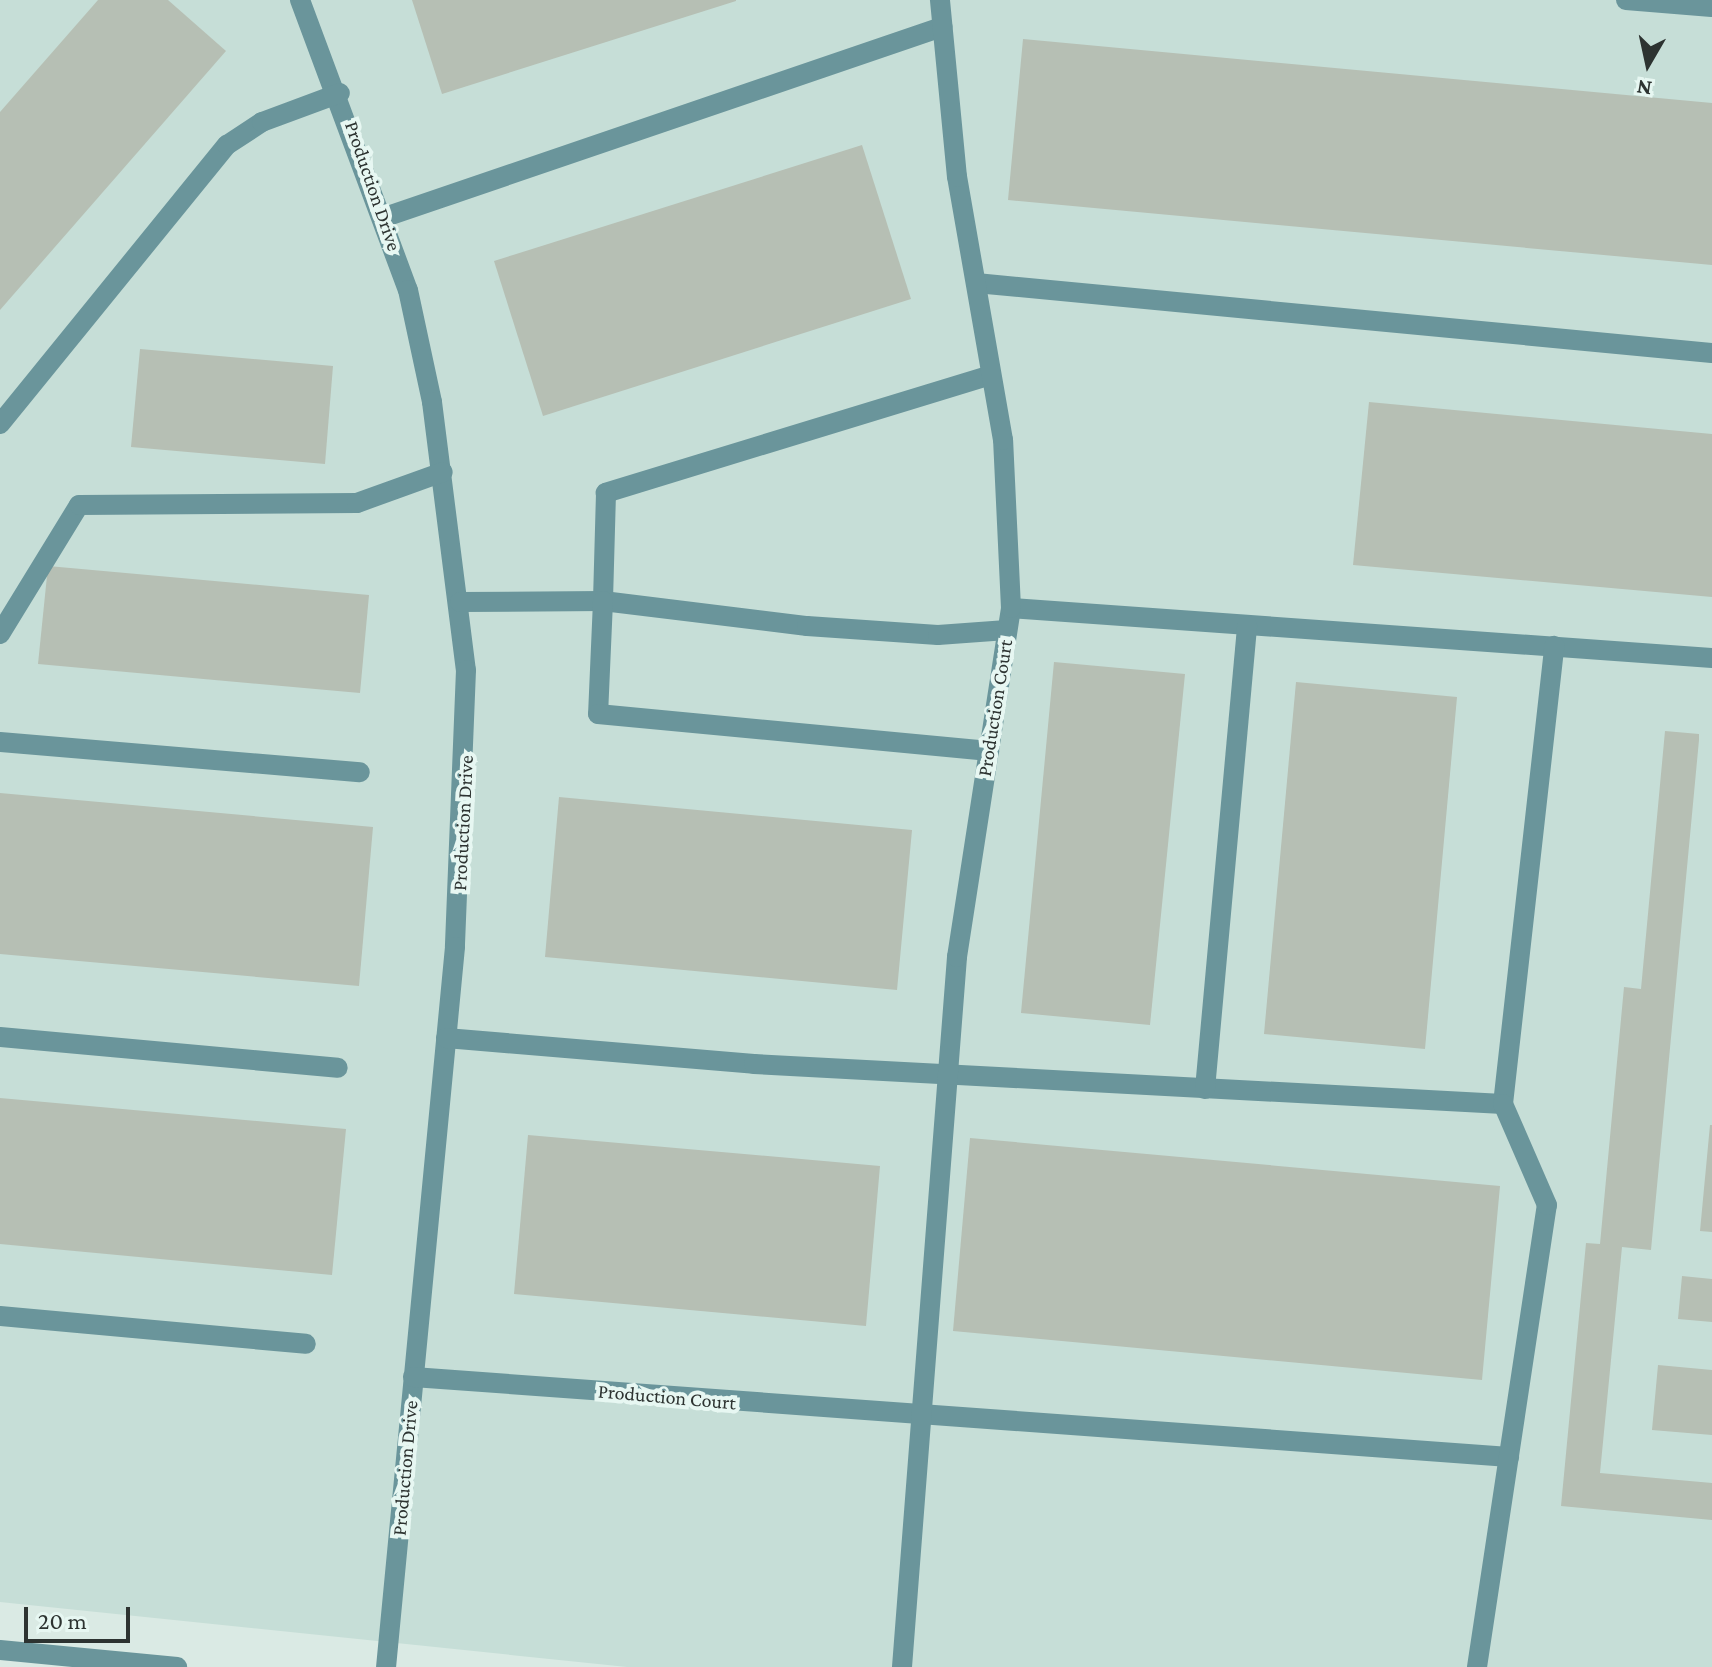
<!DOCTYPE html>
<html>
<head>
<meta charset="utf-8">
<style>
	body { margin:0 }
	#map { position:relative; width:1712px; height:1667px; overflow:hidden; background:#daeae4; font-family:"Crimson Pro",serif }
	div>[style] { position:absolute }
	.built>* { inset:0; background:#c6ded7 }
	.building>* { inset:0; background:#b6bfb4 }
	.minor>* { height:20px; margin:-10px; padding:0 10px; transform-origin:10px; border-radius:10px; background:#6a959b }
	span { translate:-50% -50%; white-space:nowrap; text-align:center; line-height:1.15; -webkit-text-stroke:8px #e7f7f2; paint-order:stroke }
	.street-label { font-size:20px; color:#2d3331 }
	.north { position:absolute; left:1608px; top:24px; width:80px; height:80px; -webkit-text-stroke:6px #e7f7f2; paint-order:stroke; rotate:189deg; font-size:22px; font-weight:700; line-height:32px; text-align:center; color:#2d3331 }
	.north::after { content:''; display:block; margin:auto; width:28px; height:36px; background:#2d3331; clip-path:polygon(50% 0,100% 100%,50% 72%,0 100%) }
	.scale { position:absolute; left:24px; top:1607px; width:106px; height:36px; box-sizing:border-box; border:4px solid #2d3331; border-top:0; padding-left:10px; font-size:24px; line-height:28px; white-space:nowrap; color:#2d3331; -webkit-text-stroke:6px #e7f7f2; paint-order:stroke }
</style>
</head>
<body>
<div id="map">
	<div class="built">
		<div style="clip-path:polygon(0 0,1712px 0,1712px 1667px,627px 1667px,0 1602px)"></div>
	</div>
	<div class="building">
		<div style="clip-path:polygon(98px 0,168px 0,226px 51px,0 310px,0 112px)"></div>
		<div style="clip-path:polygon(412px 0,736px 0,736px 1px,442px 94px)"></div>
		<div style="clip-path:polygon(1023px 39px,1712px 103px,1712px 265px,1008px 200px)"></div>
		<div style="clip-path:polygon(862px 145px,911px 299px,543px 416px,494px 261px)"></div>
		<div style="clip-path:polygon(140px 349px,333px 366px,325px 464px,131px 447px)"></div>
		<div style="clip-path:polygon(1369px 402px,1712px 434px,1712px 597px,1353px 565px)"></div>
		<div style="clip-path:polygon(48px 566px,369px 595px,360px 693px,38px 664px)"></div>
		<div style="clip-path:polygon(1054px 662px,1185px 674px,1150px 1025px,1021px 1013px)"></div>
		<div style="clip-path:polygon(1296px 682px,1457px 697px,1425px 1049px,1264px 1034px)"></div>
		<div style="clip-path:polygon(1665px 731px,1699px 734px,1699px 740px,1651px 1250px,1622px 1247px,1600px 1473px,1712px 1483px,1712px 1520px,1561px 1506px,1586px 1243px,1600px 1244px,1624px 987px,1641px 989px)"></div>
		<div style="clip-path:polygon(0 793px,373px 827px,359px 986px,0 954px)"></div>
		<div style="clip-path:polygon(559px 797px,912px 830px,897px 990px,545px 957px)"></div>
		<div style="clip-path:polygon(0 1098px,346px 1129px,332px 1275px,0 1244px)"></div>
		<div style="clip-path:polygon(1710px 1125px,1712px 1125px,1712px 1232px,1700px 1231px)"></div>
		<div style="clip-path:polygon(528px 1135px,880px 1166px,866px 1326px,514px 1294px)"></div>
		<div style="clip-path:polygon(970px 1138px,1500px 1186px,1482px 1380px,953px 1331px)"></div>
		<div style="clip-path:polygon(1682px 1276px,1712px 1279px,1712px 1322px,1678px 1319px)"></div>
		<div style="clip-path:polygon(1658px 1365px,1712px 1370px,1712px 1435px,1652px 1430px)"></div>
	</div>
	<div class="minor">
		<div style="left:300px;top:0;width:309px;rotate:69.6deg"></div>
		<div style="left:408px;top:290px;width:115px;rotate:77.9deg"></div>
		<div style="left:432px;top:402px;width:270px;rotate:82.8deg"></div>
		<div style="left:466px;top:670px;width:277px;rotate:92.3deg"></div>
		<div style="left:455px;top:947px;width:723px;rotate:95.47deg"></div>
		<div style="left:1626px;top:0;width:86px;rotate:4.7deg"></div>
		<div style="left:385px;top:217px;width:589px;rotate:-18.84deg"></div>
		<div style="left:976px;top:283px;width:739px;rotate:5.43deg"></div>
		<div style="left:991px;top:375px;width:403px;rotate:163deg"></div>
		<div style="left:606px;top:493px;width:108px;rotate:91.6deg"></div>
		<div style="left:603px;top:601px;width:206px;rotate:7deg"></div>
		<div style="left:807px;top:626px;width:131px;rotate:3.9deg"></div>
		<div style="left:938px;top:635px;width:69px;rotate:-4.1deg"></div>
		<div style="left:0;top:424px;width:360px;rotate:-50.9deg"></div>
		<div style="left:227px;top:145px;width:42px;rotate:-33.3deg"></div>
		<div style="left:262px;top:122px;width:83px;rotate:-20.4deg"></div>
		<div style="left:460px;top:602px;width:143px;rotate:-0.4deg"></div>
		<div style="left:603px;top:601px;width:113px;rotate:92.5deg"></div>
		<div style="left:598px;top:714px;width:393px;rotate:5.4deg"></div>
		<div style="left:1011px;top:608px;width:703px;rotate:4.08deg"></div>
		<div style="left:0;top:634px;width:151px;rotate:-58.5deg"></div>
		<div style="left:79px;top:505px;width:278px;rotate:-0.4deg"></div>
		<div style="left:357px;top:503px;width:91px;rotate:-19.8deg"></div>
		<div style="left:0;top:742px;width:361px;rotate:4.8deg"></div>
		<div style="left:0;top:1037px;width:339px;rotate:5.2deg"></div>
		<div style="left:446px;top:1038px;width:309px;rotate:4.8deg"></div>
		<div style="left:754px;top:1064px;width:750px;rotate:3.06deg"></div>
		<div style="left:1503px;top:1104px;width:461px;rotate:-83.6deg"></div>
		<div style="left:1205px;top:1089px;width:465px;rotate:-84.8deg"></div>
		<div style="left:0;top:1316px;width:307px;rotate:5.2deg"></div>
		<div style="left:413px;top:1377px;width:1099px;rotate:4.17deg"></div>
		<div style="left:0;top:1650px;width:178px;rotate:5.5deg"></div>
		<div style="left:902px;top:1667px;width:712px;rotate:-85.57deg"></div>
		<div style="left:957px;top:957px;width:353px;rotate:-81.2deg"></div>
		<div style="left:1011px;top:608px;width:168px;rotate:-92.7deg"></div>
		<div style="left:1003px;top:440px;width:267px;rotate:-99.9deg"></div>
		<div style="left:957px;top:177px;width:178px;rotate:-95.5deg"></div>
		<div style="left:1477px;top:1667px;width:467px;rotate:-81.4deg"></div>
		<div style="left:1547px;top:1205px;width:110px;rotate:-113.5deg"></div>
	</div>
	<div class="street-label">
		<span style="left:373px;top:186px;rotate:71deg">Production Drive</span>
		<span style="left:995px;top:708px;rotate:-81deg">Production Court</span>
		<span style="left:463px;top:823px;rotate:-87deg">Production Drive</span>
		<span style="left:667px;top:1397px;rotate:5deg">Production Court</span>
		<span style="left:405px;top:1468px;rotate:-85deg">Production Drive</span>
	</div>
	<div class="north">N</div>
	<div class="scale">20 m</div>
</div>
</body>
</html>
